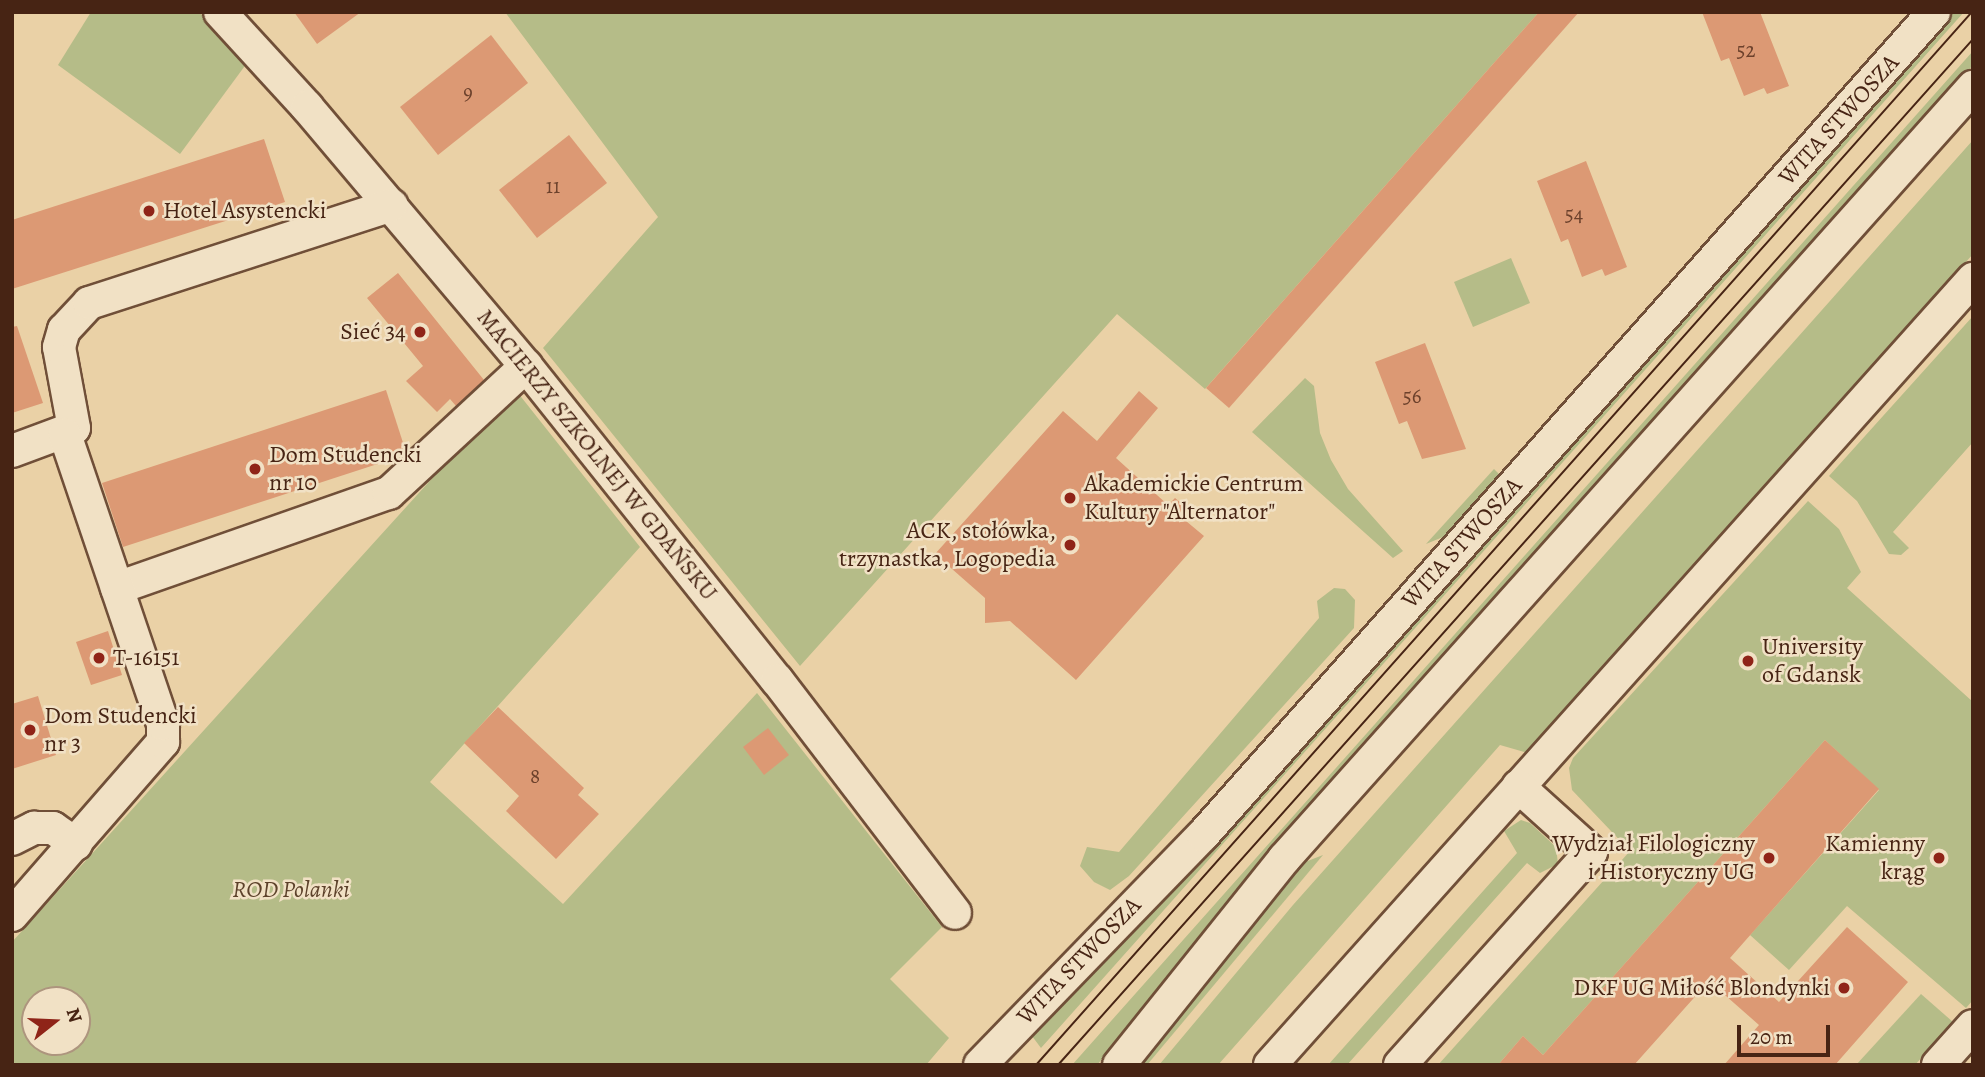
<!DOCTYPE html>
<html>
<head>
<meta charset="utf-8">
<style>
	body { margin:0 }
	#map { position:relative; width:1985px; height:1077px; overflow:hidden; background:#ead1a6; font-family:Alegreya,serif }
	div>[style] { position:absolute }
	.green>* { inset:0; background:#b5bc88 }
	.building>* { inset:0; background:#dc9974 }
	.roads { filter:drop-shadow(2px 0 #704f38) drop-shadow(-2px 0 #704f38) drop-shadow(0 2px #704f38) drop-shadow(0 -2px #704f38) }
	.minor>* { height:32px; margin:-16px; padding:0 16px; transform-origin:16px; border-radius:16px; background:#f1e1c5 }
	.tram>* { height:2px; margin:-1px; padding:0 1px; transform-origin:1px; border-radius:1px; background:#472414 }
	.dots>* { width:19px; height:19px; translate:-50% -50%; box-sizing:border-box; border:4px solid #f1e1c5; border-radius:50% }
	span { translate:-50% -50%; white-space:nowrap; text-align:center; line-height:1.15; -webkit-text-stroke:5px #f1e1c5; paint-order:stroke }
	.number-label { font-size:21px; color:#6c412c }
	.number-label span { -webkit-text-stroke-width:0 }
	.street-label { font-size:24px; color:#472414 }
	.poi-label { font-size:24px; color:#472414 }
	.left { translate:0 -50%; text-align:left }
	.right { translate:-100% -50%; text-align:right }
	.park-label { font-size:24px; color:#5d422b; font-style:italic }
	.frame { position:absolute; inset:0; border:14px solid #472414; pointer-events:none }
	.north { position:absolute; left:21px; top:986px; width:70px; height:70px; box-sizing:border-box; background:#f1e1c5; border:2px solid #ad957e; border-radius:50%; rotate:72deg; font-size:19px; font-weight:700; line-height:28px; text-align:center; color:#472414 }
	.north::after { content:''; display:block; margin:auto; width:24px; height:32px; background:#8f2418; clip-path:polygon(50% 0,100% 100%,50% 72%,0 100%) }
	.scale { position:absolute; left:1737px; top:1025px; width:93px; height:32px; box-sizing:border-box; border:4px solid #472414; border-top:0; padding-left:9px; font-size:21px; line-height:24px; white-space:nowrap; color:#472414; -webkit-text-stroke:5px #f1e1c5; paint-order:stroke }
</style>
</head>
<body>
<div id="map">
	<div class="green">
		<div style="clip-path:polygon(91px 12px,199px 12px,247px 63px,180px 154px,58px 65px)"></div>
		<div style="clip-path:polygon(505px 12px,1539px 12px,1205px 389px,1117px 314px,800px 666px,543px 348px,658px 217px)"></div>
		<div style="clip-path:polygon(1953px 12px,1964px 12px,1041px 1048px,1032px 1036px,1000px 1065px)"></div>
		<div style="clip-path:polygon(1973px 51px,1973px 65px,1243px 884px,1097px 1065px,1072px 1065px)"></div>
		<div style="clip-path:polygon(1973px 140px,1973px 254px,1528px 753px,1500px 745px,1218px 1065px,1159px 1065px,1293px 905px)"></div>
		<div style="clip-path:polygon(1511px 258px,1530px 303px,1473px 327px,1454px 282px)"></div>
		<div style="clip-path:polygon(1973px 316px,1973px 442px,1893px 532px,1909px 548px,1901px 555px,1889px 554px,1857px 501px,1829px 476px)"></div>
		<div style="clip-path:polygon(1305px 378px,1314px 386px,1320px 433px,1331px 460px,1348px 489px,1403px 551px,1393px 558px,1252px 432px)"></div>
		<div style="clip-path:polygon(evenodd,514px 388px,640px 547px,430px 782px,563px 904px,757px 693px,942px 927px,890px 979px,949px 1038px,926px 1065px,12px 1065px,12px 942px,514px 388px,35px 1000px,77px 1000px,77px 1042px,35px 1042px,35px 1000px)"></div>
		<div style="clip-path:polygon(1494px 469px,1500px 475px,1443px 537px,1426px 544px)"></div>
		<div style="clip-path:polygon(1808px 501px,1839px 529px,1861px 572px,1847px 588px,1973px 702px,1973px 1000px,1966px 1008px,1847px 906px,1789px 970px,1750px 935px,1879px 790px,1825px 740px,1543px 1055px,1523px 1036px,1498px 1065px,1438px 1065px,1630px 851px,1572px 790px,1569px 768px,1573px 758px)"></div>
		<div style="clip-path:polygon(1334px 588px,1345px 589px,1355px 600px,1354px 628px,1129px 876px,1110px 890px,1094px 882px,1080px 866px,1087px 847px,1119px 852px,1319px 618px,1317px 601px)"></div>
		<div style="clip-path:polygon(1521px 820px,1530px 823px,1556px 847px,1558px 864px,1540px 873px,1527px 863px,1347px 1065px,1328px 1065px,1517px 853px,1504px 831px)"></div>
		<div style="clip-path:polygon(1323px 855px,1147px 1065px,1137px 1065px,1300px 864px)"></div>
		<div style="clip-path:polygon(1921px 994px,1953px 1022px,1915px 1065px,1856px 1065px)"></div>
	</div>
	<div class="building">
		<div style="clip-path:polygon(294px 12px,361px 12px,317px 44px)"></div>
		<div style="clip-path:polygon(1539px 12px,1579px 12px,1229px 408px,1206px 388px)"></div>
		<div style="clip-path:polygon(1702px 12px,1760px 12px,1789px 86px,1767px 94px,1764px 88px,1744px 96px,1729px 58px,1721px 61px)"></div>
		<div style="clip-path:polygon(491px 35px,528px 83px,438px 155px,400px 107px)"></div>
		<div style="clip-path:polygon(569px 135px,607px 183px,537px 238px,499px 190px)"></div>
		<div style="clip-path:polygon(264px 139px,285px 202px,12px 289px,12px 220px)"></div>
		<div style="clip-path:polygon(1586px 161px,1627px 267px,1605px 276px,1602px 269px,1582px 277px,1568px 239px,1561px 242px,1537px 181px)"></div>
		<div style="clip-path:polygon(398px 273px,484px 380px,456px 406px,450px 399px,437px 412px,406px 381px,423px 366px,367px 298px)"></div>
		<div style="clip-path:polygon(17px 326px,43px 403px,12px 413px,12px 327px)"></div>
		<div style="clip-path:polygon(1425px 343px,1466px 449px,1422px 459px,1407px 421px,1399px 424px,1375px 362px)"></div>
		<div style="clip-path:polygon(386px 390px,406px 452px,402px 456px,123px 547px,102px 483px)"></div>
		<div style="clip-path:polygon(1139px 391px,1158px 408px,1116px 458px,1168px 505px,1175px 498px,1193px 513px,1186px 521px,1204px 536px,1076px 680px,1010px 621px,985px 623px,985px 598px,935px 554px,1063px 411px,1097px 441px)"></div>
		<div style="clip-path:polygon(108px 631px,122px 675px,91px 685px,76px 642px)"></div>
		<div style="clip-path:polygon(38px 696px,56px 755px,12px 769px,12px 704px)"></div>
		<div style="clip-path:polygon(498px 707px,584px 788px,578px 795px,599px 814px,556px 859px,506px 811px,519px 796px,464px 743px)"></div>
		<div style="clip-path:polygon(768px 728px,789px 755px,764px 775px,743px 747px)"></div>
		<div style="clip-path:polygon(1825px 740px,1879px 789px,1730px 958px,1779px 1002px,1847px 927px,1908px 982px,1835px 1065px,1724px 1065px,1759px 1025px,1709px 981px,1634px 1065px,1498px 1065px,1523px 1036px,1543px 1055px)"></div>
	</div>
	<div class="roads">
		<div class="minor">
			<div style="left:220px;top:12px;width:129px;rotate:47.5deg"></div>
			<div style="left:307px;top:107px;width:339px;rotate:49.8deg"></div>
			<div style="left:526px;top:366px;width:402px;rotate:51.4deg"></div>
			<div style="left:777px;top:680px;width:293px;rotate:52.6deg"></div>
			<div style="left:12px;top:451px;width:66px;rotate:-20.4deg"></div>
			<div style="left:74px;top:428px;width:82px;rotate:-100.5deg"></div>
			<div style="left:59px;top:347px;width:18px;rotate:-74deg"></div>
			<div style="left:64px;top:330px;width:37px;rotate:-47deg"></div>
			<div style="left:89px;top:303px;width:318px;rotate:-17.9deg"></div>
			<div style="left:117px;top:588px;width:288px;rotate:-19.3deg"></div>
			<div style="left:389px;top:493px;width:187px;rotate:-42.8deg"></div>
			<div style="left:12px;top:839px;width:25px;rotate:-27deg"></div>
			<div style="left:34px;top:828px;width:19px"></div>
			<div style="left:53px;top:828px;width:28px;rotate:35deg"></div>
			<div style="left:12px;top:915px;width:230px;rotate:-48.9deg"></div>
			<div style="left:163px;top:742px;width:18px;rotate:-90deg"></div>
			<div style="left:163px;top:724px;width:306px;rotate:-108.7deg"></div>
			<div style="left:980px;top:1065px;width:320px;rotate:-45.9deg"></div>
			<div style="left:1203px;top:835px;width:1101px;rotate:-48.39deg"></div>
			<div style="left:1119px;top:1065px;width:264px;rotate:-51.3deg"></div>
			<div style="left:1284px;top:859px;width:1035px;rotate:-48.25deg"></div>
			<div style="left:1270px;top:1065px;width:1055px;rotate:-48.19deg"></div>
			<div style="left:1400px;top:1065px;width:286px;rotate:-48.1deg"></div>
			<div style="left:1591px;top:852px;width:98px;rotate:-137.9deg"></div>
			<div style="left:1938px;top:1065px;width:52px;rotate:-48.1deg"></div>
		</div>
	</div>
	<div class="tram">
		<div style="left:1036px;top:1065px;width:1409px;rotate:-48.37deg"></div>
		<div style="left:1058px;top:1065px;width:1375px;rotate:-48.27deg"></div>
	</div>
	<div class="dots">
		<div style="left:149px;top:211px;background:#8f2418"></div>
		<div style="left:420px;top:332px;background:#8f2418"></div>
		<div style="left:255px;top:469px;background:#8f2418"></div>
		<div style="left:1070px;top:498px;background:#8f2418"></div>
		<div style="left:1070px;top:545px;background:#8f2418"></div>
		<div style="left:99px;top:658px;background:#8f2418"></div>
		<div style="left:1748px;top:661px;background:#8f2418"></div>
		<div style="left:30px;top:730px;background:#8f2418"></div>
		<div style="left:1769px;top:858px;background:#8f2418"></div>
		<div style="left:1939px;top:858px;background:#8f2418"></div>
		<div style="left:1844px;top:988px;background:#8f2418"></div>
	</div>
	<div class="number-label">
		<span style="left:1746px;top:50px">52</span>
		<span style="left:468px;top:92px">9</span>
		<span style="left:553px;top:186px">11</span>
		<span style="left:1574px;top:214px">54</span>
		<span style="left:1412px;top:396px">56</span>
		<span style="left:535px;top:776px">8</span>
	</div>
	<div class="street-label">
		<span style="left:1839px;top:120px;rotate:-48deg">WITA STWOSZA</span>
		<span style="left:597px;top:455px;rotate:51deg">MACIERZY SZKOLNEJ W GDAŃSKU</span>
		<span style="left:1462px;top:543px;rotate:-48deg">WITA STWOSZA</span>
		<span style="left:1079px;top:961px;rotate:-46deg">WITA STWOSZA</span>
	</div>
	<div class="poi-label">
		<span class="left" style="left:163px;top:211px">Hotel Asystencki</span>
		<span class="right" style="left:406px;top:332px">Sieć 34</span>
		<span class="left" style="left:269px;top:469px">Dom Studencki<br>nr 10</span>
		<span class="left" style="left:1084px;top:498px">Akademickie Centrum<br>Kultury "Alternator"</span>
		<span class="right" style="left:1056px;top:545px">ACK, stołówka,<br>trzynastka, Logopedia</span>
		<span class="left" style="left:1762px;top:661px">University<br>of Gdansk</span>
		<span class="left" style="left:113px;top:658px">T-16151</span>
		<span class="left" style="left:44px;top:730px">Dom Studencki<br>nr 3</span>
		<span class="right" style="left:1755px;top:858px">Wydział Filologiczny<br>i Historyczny UG</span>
		<span class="right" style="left:1925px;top:858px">Kamienny<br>krąg</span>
		<span class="right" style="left:1830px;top:988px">DKF UG Miłość Blondynki</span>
	</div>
	<div class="park-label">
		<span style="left:291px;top:890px">ROD Polanki</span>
	</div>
	<div class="frame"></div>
	<div class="north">N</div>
	<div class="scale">20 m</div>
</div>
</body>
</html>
